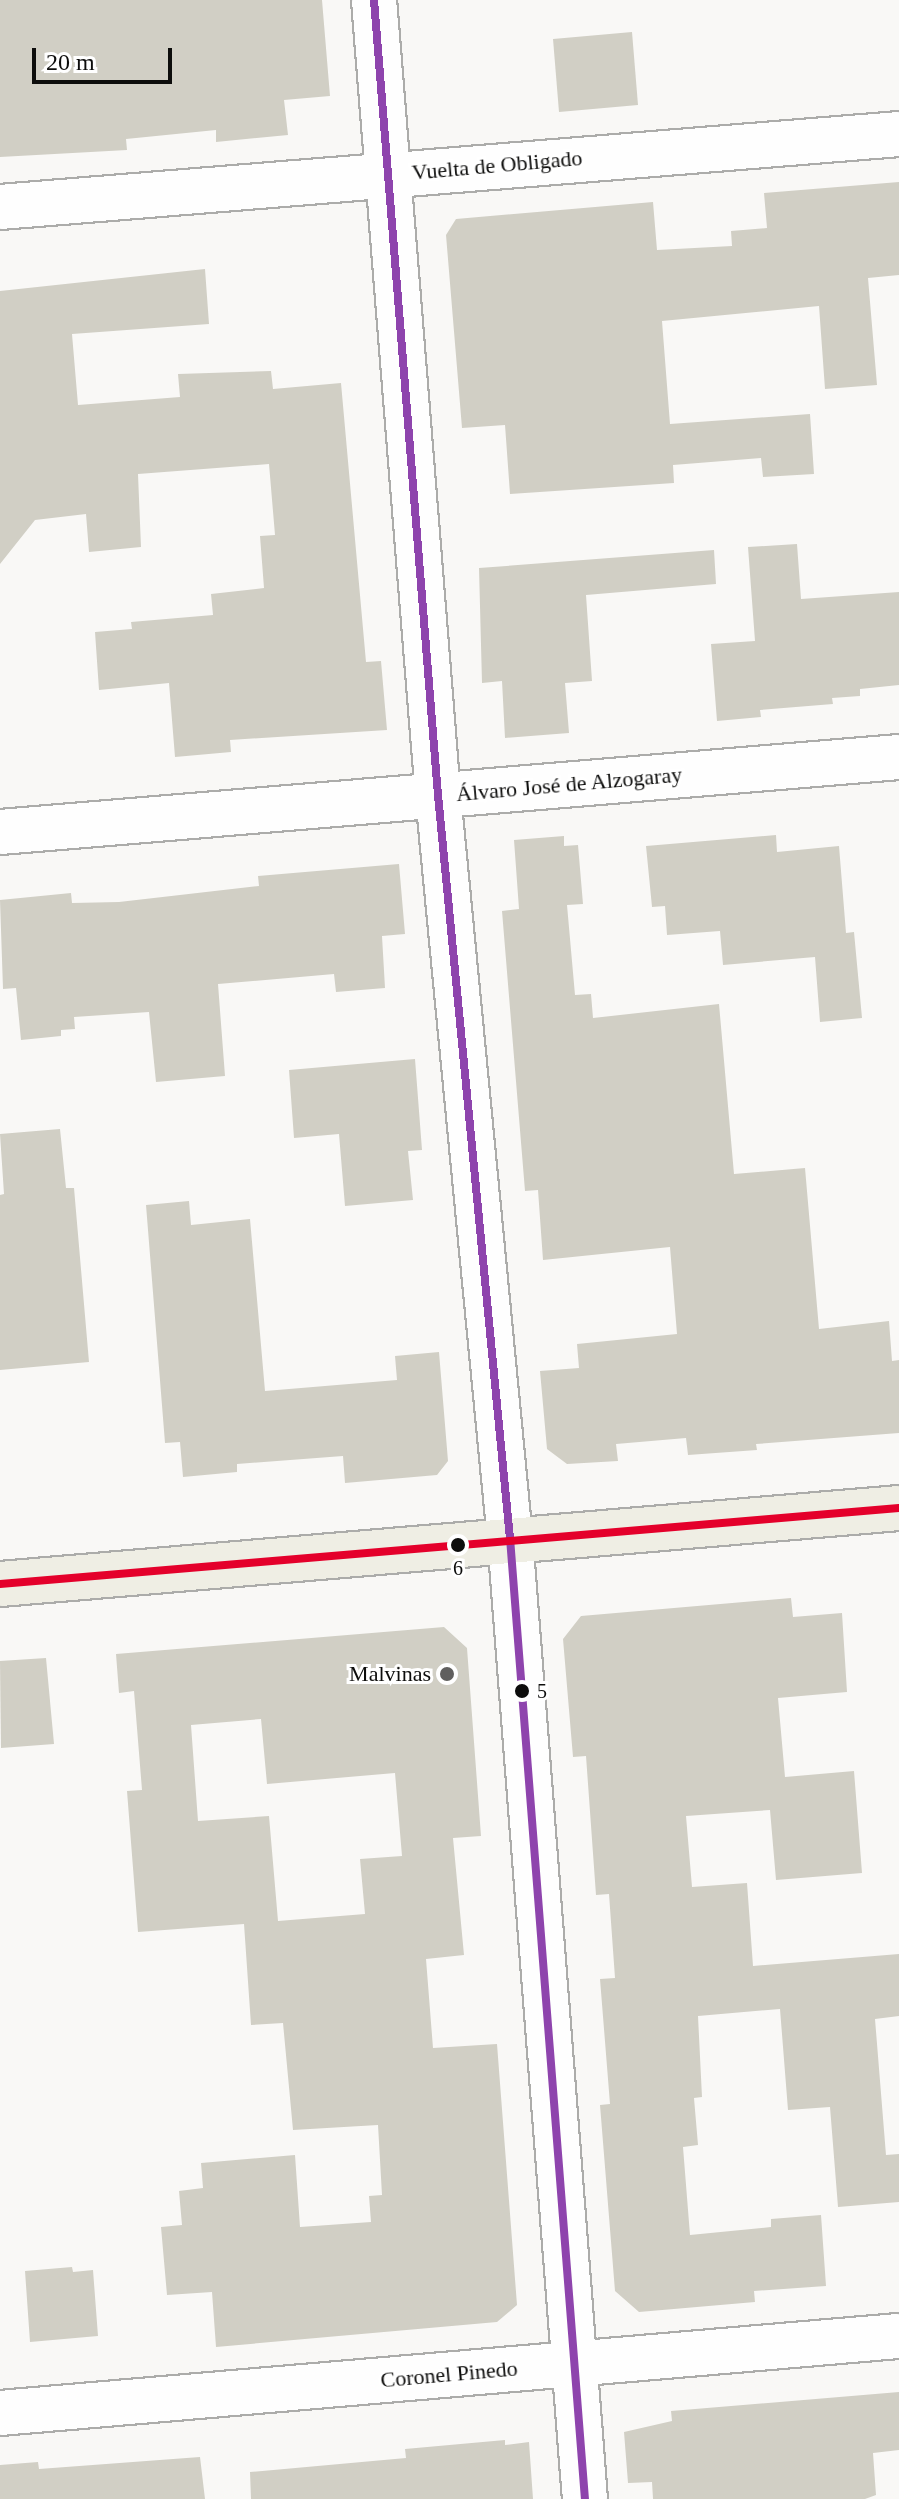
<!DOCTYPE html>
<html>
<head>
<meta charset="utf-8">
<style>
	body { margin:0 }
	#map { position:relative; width:899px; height:2499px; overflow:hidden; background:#f9f8f6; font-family:"Times New Roman",serif }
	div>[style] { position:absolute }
	.building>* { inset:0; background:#d1cfc5 }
	.roads { filter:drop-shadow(2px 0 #acacaa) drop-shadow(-2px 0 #acacaa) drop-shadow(0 2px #acacaa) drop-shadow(0 -2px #acacaa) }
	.minor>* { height:44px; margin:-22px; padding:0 22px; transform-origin:22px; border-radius:22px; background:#fefefe }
	.major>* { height:44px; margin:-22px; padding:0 22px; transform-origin:22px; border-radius:22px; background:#efeee4 }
	.bus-1>* { height:8px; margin:-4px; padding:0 4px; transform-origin:4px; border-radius:4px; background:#8e44ad }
	.bus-2>* { height:8px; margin:-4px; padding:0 4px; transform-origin:4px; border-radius:4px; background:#e4002b }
	.dots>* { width:22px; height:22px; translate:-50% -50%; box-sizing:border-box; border:4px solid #fff; border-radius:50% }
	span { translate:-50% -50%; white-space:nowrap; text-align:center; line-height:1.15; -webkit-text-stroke:6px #fff; paint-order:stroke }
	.bus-label { font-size:20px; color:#0d0d0c }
	.left { translate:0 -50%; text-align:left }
	.street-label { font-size:22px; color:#0d0d0c }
	.poi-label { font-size:22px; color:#0d0d0c }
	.right { translate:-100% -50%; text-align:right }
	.scale { position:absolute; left:32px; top:48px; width:140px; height:36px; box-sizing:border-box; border:4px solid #0d0d0c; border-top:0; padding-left:10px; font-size:24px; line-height:28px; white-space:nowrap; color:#0d0d0c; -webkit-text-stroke:6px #fff; paint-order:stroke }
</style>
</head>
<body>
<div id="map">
	<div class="building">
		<div style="clip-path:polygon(0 0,322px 0,330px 96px,284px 100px,288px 135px,216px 142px,216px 130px,126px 139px,127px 150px,0 157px)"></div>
		<div style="clip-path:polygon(632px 32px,638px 105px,559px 112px,553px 39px)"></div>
		<div style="clip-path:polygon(899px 182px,899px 275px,868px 278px,877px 385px,825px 389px,819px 306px,662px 321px,670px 424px,810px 414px,814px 474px,763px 477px,761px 458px,673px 465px,674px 483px,510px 494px,505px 425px,462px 428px,446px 235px,456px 219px,653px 202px,657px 250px,732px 246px,731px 231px,767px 228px,764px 193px)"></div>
		<div style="clip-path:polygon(205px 269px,209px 324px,72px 334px,78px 405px,180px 397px,178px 374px,271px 371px,273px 389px,341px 383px,366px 662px,381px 661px,387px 730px,230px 740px,231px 752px,175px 757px,169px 683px,99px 690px,95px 632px,132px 629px,131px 622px,213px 615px,211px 594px,264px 588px,260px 536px,275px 535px,269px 464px,138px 474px,141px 547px,89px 552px,86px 514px,35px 520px,0 564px,0 291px)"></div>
		<div style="clip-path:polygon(797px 544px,801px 599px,899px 592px,899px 685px,860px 689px,860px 696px,832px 698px,833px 704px,760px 710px,761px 717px,717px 721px,711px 644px,755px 641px,748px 547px)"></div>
		<div style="clip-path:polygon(714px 550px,716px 584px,586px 595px,592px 681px,565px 683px,569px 733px,505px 738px,502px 681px,482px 683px,479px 568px)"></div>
		<div style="clip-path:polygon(776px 835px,777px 852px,839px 846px,846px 933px,854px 932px,862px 1018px,820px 1022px,815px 957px,723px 965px,720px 931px,667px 935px,665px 906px,652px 907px,646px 846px)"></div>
		<div style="clip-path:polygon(564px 836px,564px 846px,578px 845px,583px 904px,567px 905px,575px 995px,591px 994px,593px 1018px,719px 1004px,734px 1174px,805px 1168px,819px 1329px,889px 1321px,892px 1361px,899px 1360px,899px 1433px,756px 1444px,757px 1450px,688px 1455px,686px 1438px,616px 1444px,618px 1461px,567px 1464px,547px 1449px,540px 1371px,579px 1368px,577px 1344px,677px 1334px,670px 1247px,543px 1260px,538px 1190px,525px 1191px,502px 911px,519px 909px,514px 840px)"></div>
		<div style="clip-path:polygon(399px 864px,405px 934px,382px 936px,385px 988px,336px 992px,334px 974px,218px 984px,225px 1076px,156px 1082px,149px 1012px,74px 1017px,75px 1029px,61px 1030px,61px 1036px,21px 1040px,16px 988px,3px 989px,0 900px,71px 893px,72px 903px,119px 902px,259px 886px,258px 876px)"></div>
		<div style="clip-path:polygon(415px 1059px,422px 1150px,408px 1151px,413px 1200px,345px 1206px,339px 1134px,294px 1138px,289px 1070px)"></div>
		<div style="clip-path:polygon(60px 1129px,66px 1188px,74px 1188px,89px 1362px,0 1370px,0 1195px,4px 1194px,0 1134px)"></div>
		<div style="clip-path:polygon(189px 1201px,191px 1225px,250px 1219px,265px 1391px,397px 1380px,395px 1356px,439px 1352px,448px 1461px,437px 1475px,345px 1483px,343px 1456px,237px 1464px,237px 1472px,183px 1477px,180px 1442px,165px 1443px,146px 1205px)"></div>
		<div style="clip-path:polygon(791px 1598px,793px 1617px,842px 1613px,847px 1692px,778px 1698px,785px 1777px,854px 1771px,862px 1873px,776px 1880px,770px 1810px,686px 1816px,692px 1887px,747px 1883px,753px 1966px,899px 1954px,899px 2016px,875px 2019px,886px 2155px,899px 2154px,899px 2202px,838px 2207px,830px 2107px,788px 2110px,780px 2009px,698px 2016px,702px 2097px,694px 2098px,698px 2145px,683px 2147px,690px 2235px,771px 2227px,771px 2219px,821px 2215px,826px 2286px,754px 2291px,755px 2302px,639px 2312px,615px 2291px,600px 2105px,610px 2104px,600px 1979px,615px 1978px,609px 1894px,596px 1895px,586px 1756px,573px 1757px,563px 1639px,581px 1616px)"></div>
		<div style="clip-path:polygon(evenodd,444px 1627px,467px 1648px,481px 1836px,453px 1838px,464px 1955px,426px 1959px,433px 2048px,497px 2044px,517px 2305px,497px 2322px,216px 2347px,212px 2292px,167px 2295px,161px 2227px,182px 2225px,179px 2191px,203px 2188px,201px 2163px,295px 2155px,300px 2227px,371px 2222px,369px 2196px,382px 2195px,378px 2125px,293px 2130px,283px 2023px,251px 2025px,244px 1924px,138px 1932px,127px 1791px,142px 1790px,134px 1691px,119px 1693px,116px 1654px,444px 1627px,261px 1719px,267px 1784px,395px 1773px,402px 1856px,360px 1859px,365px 1914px,278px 1921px,269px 1816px,198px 1821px,191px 1725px,261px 1719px)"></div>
		<div style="clip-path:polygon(46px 1658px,54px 1744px,1px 1748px,0 1661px)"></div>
		<div style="clip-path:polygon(72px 2267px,73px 2272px,93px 2270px,98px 2336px,30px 2342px,25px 2271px)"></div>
		<div style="clip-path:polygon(899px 2392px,899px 2450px,873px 2453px,876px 2495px,865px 2499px,653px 2499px,652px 2482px,628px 2483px,624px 2432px,672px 2421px,671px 2411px)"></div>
		<div style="clip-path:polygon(505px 2440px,505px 2445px,529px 2442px,533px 2499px,251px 2499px,250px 2472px,406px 2458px,405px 2449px)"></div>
		<div style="clip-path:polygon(200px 2457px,205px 2499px,0 2499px,0 2465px,38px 2462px,39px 2469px)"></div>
	</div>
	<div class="roads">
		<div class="minor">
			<div style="left:374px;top:0;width:798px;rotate:85.4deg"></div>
			<div style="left:438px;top:795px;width:746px;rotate:84.47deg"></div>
			<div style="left:510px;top:1538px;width:964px;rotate:85.54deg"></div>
			<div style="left:0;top:207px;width:902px;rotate:-4.64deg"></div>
			<div style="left:0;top:832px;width:902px;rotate:-4.77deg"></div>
			<div style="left:0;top:2413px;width:902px;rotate:-4.9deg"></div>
		</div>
		<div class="major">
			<div style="left:0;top:1584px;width:902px;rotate:-4.83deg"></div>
		</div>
	</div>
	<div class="bus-1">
		<div style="left:374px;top:0;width:798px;rotate:85.4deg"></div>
		<div style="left:438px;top:795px;width:746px;rotate:84.47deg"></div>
		<div style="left:510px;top:1538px;width:964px;rotate:85.54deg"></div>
	</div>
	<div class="bus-2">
		<div style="left:0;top:1584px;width:902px;rotate:-4.83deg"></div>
	</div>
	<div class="dots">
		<div style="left:458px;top:1545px;background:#0d0d0c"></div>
		<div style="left:447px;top:1674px;background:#605f5e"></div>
		<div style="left:522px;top:1691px;background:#0d0d0c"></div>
	</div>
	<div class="bus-label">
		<span style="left:458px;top:1568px">6</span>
		<span class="left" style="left:537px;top:1691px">5</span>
	</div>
	<div class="street-label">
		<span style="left:497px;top:165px;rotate:-5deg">Vuelta de Obligado</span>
		<span style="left:569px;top:784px;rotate:-5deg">Álvaro José de Alzogaray</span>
		<span style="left:449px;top:2374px;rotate:-5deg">Coronel Pinedo</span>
	</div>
	<div class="poi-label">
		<span class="right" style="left:431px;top:1674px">Malvinas</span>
	</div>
	<div class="scale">20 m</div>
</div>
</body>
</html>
